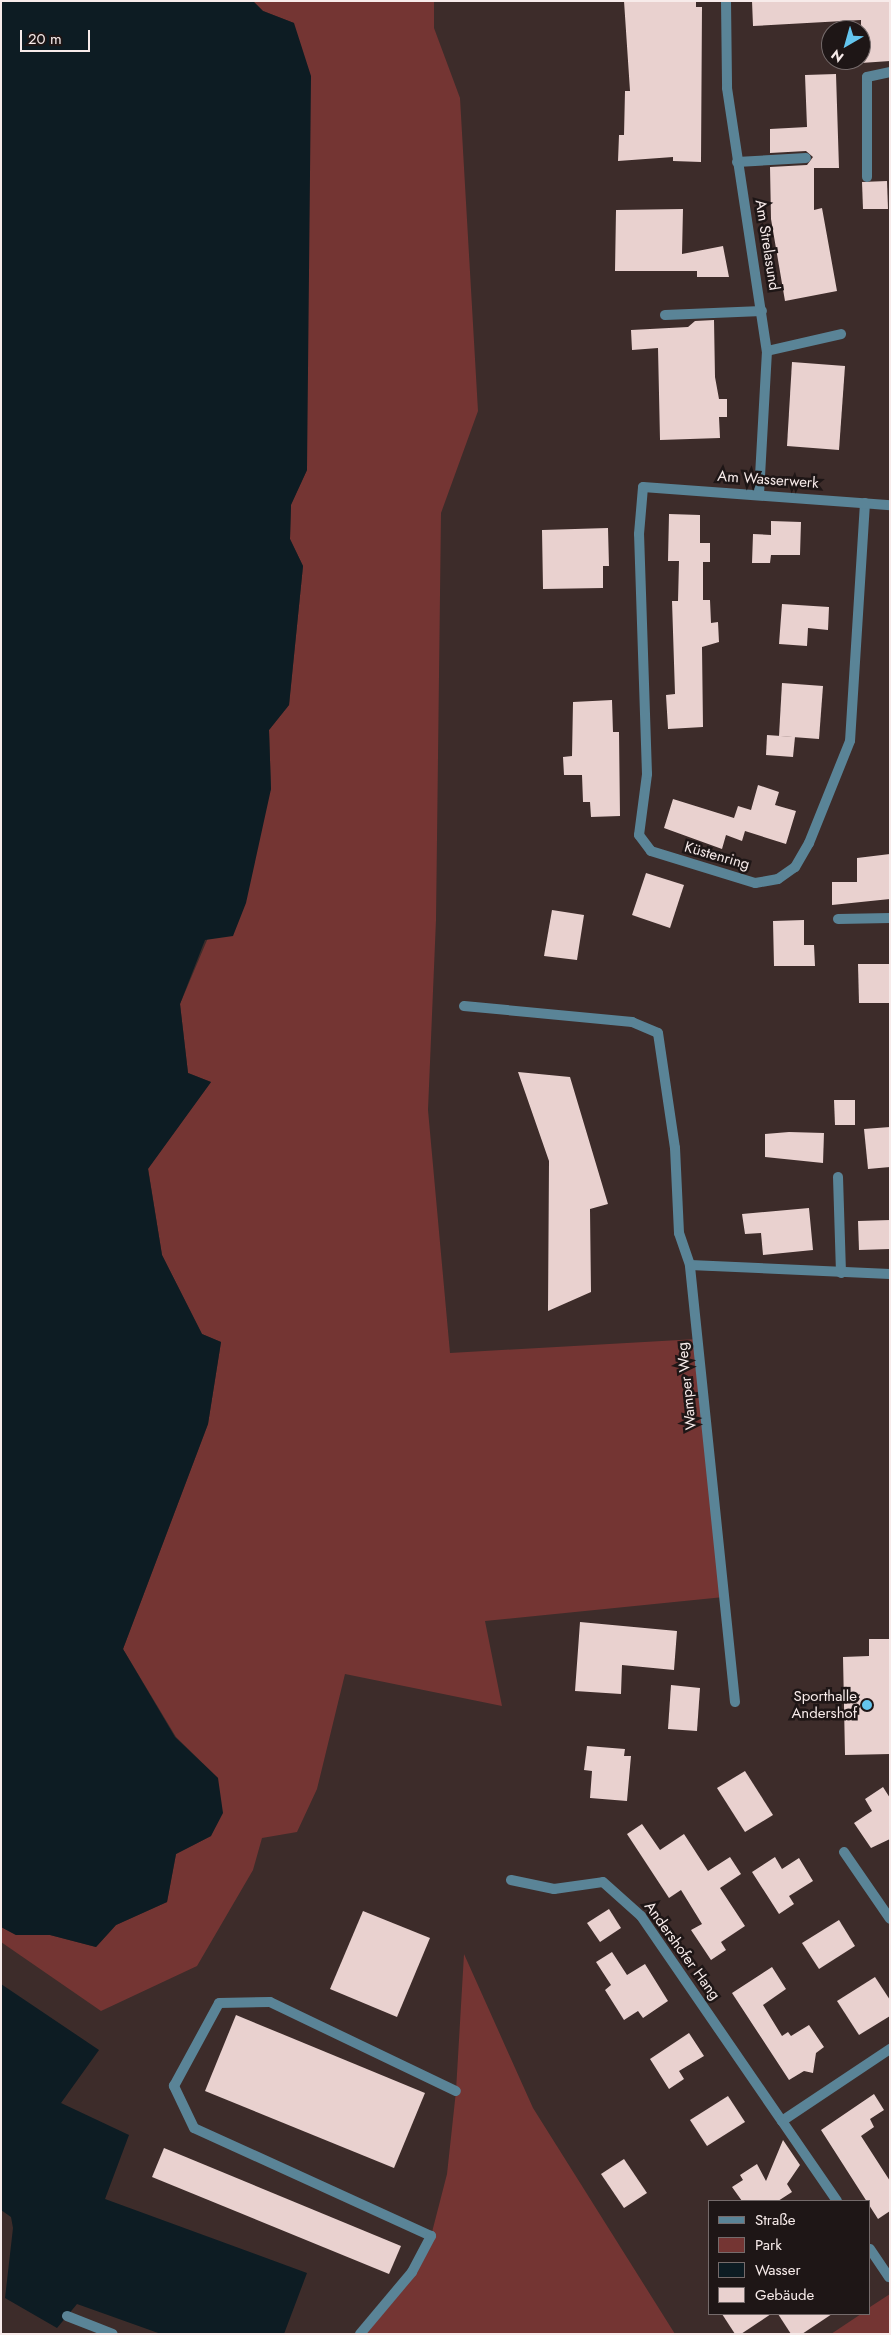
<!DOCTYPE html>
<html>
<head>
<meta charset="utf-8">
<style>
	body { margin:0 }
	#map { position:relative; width:891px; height:2335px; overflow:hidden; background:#3d2c2a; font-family:Jost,sans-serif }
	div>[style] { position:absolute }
	.green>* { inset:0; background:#743533 }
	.water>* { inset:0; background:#0d1c23 }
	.building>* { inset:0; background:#e9d1cf }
	.service>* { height:10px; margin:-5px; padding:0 5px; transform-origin:5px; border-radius:5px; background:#5a8497 }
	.minor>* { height:10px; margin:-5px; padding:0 5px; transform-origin:5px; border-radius:5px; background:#5a8497 }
	.dots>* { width:14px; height:14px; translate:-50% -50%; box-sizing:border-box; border:2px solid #1e1616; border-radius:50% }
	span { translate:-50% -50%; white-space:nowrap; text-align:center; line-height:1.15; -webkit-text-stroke:5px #1e1616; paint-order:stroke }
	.street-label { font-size:15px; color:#f7ebea }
	.poi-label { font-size:15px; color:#f7ebea }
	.right { translate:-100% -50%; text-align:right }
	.frame { position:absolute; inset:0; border:2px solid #f7ebea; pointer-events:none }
	.legend { position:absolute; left:708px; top:2200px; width:162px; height:115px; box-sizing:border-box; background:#1e1616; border:1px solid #756b6b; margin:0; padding:6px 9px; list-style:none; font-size:15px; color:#f7ebea }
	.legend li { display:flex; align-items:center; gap:10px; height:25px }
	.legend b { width:25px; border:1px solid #756b6b }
	.north { position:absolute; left:821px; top:20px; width:50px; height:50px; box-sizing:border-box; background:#1e1616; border:1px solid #756b6b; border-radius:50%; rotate:218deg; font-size:14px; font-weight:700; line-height:20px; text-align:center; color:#f7ebea }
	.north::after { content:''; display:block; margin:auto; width:18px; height:22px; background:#64c5ee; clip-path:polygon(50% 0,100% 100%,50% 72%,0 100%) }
	.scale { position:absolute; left:20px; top:30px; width:70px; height:22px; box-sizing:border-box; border:2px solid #f7ebea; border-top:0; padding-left:6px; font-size:15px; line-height:18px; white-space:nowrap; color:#f7ebea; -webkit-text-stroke:4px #1e1616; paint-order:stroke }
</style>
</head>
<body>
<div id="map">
	<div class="green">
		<div style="clip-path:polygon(253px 1px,434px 1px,434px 28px,460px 98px,478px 411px,441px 513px,436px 920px,428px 1110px,450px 1353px,697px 1339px,724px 1597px,485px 1621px,502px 1706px,345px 1674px,317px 1789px,297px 1832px,262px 1838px,253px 1870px,197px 1966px,101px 2011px,1px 1942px,1px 1927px,16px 1935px,50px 1935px,96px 1947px,116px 1925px,167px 1902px,176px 1854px,211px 1836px,218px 1778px,176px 1737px,123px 1649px,208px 1424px,221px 1342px,202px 1334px,162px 1255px,148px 1168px,211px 1082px,188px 1073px,180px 1004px,271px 789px,269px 730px,289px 705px,303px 566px,290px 539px,291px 504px,307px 470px,294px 23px,263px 11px)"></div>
		<div style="clip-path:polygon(464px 1954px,533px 2108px,675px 2334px,360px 2334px,405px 2280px,431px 2236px,447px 2174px,456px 2091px)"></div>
		<div style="clip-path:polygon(890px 2294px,890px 2334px,831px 2334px,861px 2314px,870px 2314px,870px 2307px)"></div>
	</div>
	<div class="water">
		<div style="clip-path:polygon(1px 1px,253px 1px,263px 11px,294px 23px,311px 76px,307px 470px,291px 505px,290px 539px,303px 566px,289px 705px,269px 730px,271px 789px,246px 903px,233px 936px,205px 940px,180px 1004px,188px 1073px,211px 1082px,148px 1169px,162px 1255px,202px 1334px,221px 1342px,208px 1424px,123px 1649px,175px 1737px,218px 1778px,223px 1813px,211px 1836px,176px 1854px,167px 1902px,116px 1925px,96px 1947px,50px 1935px,16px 1935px,1px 1927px)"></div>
		<div style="clip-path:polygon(1px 1984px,99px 2050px,61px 2103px,129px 2135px,105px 2199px,307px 2273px,284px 2334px,161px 2334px,77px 2304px,57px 2328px,5px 2298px,13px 2228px,11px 2217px,1px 2210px)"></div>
	</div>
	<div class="building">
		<div style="clip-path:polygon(624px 1px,696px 1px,696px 7px,702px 7px,701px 162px,673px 161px,673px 157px,618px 161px,619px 135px,624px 135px,625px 91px,630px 91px)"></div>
		<div style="clip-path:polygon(752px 1px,890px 1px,890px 61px,861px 63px,861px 20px,753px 26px)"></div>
		<div style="clip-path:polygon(836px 74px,839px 168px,814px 168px,814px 210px,822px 208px,837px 291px,785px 301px,771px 219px,770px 167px,807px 165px,813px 157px,806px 151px,770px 153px,770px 129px,807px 127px,805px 75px)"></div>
		<div style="clip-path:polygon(887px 181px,888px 209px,863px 209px,862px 182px)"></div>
		<div style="clip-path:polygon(683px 209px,682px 254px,723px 246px,729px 277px,697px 277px,697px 271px,615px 271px,616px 210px)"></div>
		<div style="clip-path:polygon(714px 320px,715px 377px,719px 399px,727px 399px,727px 417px,719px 417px,720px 438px,660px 440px,658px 348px,632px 350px,631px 330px,688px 327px,695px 321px)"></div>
		<div style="clip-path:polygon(792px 362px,845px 366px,839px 450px,787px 446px)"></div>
		<div style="clip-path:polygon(669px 514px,700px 515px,700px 543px,710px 543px,710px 562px,703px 562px,703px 600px,710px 600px,711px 623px,718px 622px,719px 642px,702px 647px,703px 727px,668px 729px,666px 695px,675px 694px,672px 601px,678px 601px,679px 561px,668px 561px)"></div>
		<div style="clip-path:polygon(771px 521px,801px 522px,800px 555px,771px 555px,770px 563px,752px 563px,753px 534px,771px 535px)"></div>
		<div style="clip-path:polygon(608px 528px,609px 566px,603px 566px,603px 588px,543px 589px,542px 530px)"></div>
		<div style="clip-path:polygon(782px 604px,829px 607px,828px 630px,808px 628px,807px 646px,779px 644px)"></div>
		<div style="clip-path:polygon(782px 683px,823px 686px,819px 739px,779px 736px)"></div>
		<div style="clip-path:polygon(612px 700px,613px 732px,619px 732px,620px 816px,591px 817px,590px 802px,583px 802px,582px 775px,564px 775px,563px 757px,572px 756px,573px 702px)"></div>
		<div style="clip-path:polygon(767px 735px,795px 737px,793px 757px,766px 755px)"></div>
		<div style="clip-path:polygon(758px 785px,779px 792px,775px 805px,796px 811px,786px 844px,745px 831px,742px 841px,726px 835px,722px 849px,664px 828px,673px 799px,734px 818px,738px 806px,751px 810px)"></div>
		<div style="clip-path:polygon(890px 854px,890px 899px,832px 905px,832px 882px,857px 882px,857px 858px)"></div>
		<div style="clip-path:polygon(646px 873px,684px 885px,670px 928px,632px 915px)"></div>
		<div style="clip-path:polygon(552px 910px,584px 915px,577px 960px,544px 956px)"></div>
		<div style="clip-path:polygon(804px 920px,804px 945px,814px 945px,815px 966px,774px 966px,773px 921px)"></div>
		<div style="clip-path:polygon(858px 964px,890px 964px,890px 1003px,859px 1003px)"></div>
		<div style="clip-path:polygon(518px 1072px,570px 1077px,608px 1204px,590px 1209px,591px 1292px,548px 1311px,549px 1161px)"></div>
		<div style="clip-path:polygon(834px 1100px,855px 1100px,855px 1125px,835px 1125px)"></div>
		<div style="clip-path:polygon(890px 1127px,890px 1167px,868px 1169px,864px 1129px)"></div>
		<div style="clip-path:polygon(789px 1132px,824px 1133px,823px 1163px,765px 1157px,765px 1134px)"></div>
		<div style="clip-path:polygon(809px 1208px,813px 1250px,763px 1255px,761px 1233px,745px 1234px,742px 1214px)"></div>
		<div style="clip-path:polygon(890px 1220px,890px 1249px,859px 1250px,858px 1221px)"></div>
		<div style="clip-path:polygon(580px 1622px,677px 1631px,674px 1670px,622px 1665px,621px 1694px,575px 1691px)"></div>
		<div style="clip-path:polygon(869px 1639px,890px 1639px,890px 1754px,845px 1755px,843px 1657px,869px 1656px)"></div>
		<div style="clip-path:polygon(671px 1685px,700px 1688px,697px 1731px,668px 1729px)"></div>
		<div style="clip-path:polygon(587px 1746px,625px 1749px,624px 1756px,631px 1756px,627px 1801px,590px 1798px,592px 1771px,584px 1770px)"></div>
		<div style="clip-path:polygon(745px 1771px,773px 1815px,745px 1832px,717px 1788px)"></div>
		<div style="clip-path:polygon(883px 1787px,890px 1798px,890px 1839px,871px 1848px,854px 1823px,872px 1811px,865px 1799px)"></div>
		<div style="clip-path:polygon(642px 1824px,660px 1850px,684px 1834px,708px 1871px,730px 1857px,741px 1874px,720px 1888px,745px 1926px,721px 1942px,726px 1950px,711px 1960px,691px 1930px,702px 1924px,681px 1890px,669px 1898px,627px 1834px)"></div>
		<div style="clip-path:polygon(775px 1857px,782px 1869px,799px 1858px,813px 1881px,789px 1896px,794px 1904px,779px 1914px,752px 1872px)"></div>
		<div style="clip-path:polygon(609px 1909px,621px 1928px,600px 1942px,587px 1923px)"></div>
		<div style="clip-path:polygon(363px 1911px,430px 1938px,397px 2017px,330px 1989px)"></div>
		<div style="clip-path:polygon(839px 1920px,855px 1946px,819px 1969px,802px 1943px)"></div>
		<div style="clip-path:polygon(612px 1952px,627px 1975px,645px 1964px,668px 2001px,643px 2018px,638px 2011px,624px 2020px,605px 1990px,611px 1985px,596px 1962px)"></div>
		<div style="clip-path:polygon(772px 1967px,786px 1989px,763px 2005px,782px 2036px,788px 2032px,791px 2036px,809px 2025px,824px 2047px,816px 2053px,813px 2073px,804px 2071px,789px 2080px,732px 1993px)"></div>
		<div style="clip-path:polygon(875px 1977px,890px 2000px,890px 2016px,859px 2035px,837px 2001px)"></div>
		<div style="clip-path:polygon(236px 2015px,425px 2093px,394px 2168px,205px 2091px)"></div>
		<div style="clip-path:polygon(689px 2033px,704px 2056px,679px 2071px,684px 2079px,669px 2089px,650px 2059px)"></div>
		<div style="clip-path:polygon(874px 2094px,884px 2110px,870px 2119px,874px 2127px,861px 2136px,890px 2181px,890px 2211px,878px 2219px,821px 2130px)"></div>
		<div style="clip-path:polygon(728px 2096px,745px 2122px,707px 2146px,690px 2120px)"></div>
		<div style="clip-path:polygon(783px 2140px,800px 2165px,787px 2184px,792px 2192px,778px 2201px,742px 2201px,732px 2187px,743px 2180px,740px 2175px,757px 2164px,766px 2181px)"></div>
		<div style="clip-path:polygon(164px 2148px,401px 2246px,389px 2274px,152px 2177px)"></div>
		<div style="clip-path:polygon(624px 2159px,647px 2193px,624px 2208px,601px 2174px)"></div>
		<div style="clip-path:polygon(722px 2314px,771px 2314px,741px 2334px,735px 2334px)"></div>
		<div style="clip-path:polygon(778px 2314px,832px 2314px,802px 2334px,791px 2334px)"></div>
	</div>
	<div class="service">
		<div style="left:737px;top:162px;width:69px;rotate:-3.3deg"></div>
		<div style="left:867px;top:177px;width:100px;rotate:-90deg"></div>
		<div style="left:867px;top:77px;width:24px;rotate:-12deg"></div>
		<div style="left:665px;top:315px;width:97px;rotate:-2.4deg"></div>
		<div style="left:767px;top:351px;width:76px;rotate:-12.9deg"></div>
		<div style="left:464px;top:1006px;width:169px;rotate:5.4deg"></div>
		<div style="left:632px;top:1022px;width:28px;rotate:23deg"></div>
		<div style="left:658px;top:1033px;width:116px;rotate:81.6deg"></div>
		<div style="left:675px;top:1148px;width:85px;rotate:87.3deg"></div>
		<div style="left:679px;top:1233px;width:34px;rotate:71deg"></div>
		<div style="left:838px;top:1177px;width:96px;rotate:88.2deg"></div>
		<div style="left:431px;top:2236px;width:260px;rotate:-155.5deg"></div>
		<div style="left:194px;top:2128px;width:47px;rotate:-115.5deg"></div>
		<div style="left:174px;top:2086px;width:94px;rotate:-61.5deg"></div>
		<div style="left:219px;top:2003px;width:51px;rotate:-1.1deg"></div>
		<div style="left:270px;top:2002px;width:206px;rotate:25.6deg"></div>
		<div style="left:67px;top:2316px;width:49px;rotate:21.4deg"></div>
	</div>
	<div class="minor">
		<div style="left:726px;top:1px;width:87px;rotate:89.3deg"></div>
		<div style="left:727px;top:88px;width:266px;rotate:81.4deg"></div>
		<div style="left:767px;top:351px;width:143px;rotate:93.2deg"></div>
		<div style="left:865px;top:503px;width:238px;rotate:93.6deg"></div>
		<div style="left:850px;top:741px;width:110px;rotate:111.9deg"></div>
		<div style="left:809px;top:843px;width:28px;rotate:120deg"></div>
		<div style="left:795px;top:867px;width:21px;rotate:145deg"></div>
		<div style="left:778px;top:879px;width:23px;rotate:170deg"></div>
		<div style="left:755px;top:883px;width:109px;rotate:-162.9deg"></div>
		<div style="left:651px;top:851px;width:20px;rotate:-127deg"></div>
		<div style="left:639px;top:835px;width:62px;rotate:-82.5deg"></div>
		<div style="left:647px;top:774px;width:240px;rotate:-91.9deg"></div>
		<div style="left:639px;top:534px;width:47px;rotate:-85.1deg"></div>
		<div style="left:643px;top:487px;width:248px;rotate:4.2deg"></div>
		<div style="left:838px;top:919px;width:52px;rotate:-1.1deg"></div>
		<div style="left:735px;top:1702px;width:439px;rotate:-95.9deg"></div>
		<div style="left:690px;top:1265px;width:200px;rotate:2.6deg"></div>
		<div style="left:844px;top:1852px;width:81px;rotate:55.5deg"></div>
		<div style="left:511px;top:1880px;width:44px;rotate:11.8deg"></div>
		<div style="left:554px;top:1889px;width:49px;rotate:-8.1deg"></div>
		<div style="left:603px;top:1882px;width:51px;rotate:41.8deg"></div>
		<div style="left:641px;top:1916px;width:249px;rotate:55.5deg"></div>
		<div style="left:782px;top:2121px;width:130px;rotate:-33.7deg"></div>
		<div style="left:782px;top:2121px;width:97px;rotate:55.5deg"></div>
		<div style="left:870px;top:2249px;width:34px;rotate:56deg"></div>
		<div style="left:360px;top:2334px;width:81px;rotate:-50deg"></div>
		<div style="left:412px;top:2272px;width:41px;rotate:-62.2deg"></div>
	</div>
	<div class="dots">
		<div style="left:867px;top:1705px;background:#64c5ee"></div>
	</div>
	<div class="street-label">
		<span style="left:767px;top:245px;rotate:81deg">Am Strelasund</span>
		<span style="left:768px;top:480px;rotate:4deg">Am Wasserwerk</span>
		<span style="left:717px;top:856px;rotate:16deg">Küstenring</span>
		<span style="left:687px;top:1386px;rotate:-96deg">Wamper Weg</span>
		<span style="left:682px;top:1951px;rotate:54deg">Andershofer Hang</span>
	</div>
	<div class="poi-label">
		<span class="right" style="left:857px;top:1705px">Sporthalle<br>Andershof</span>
	</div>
	<div class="frame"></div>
	<ul class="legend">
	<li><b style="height:6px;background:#5a8497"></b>Straße</li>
	<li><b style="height:14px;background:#743533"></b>Park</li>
	<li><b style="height:14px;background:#0d1c23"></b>Wasser</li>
	<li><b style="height:14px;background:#e9d1cf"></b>Gebäude</li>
	</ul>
	<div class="north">N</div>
	<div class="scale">20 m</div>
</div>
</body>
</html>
